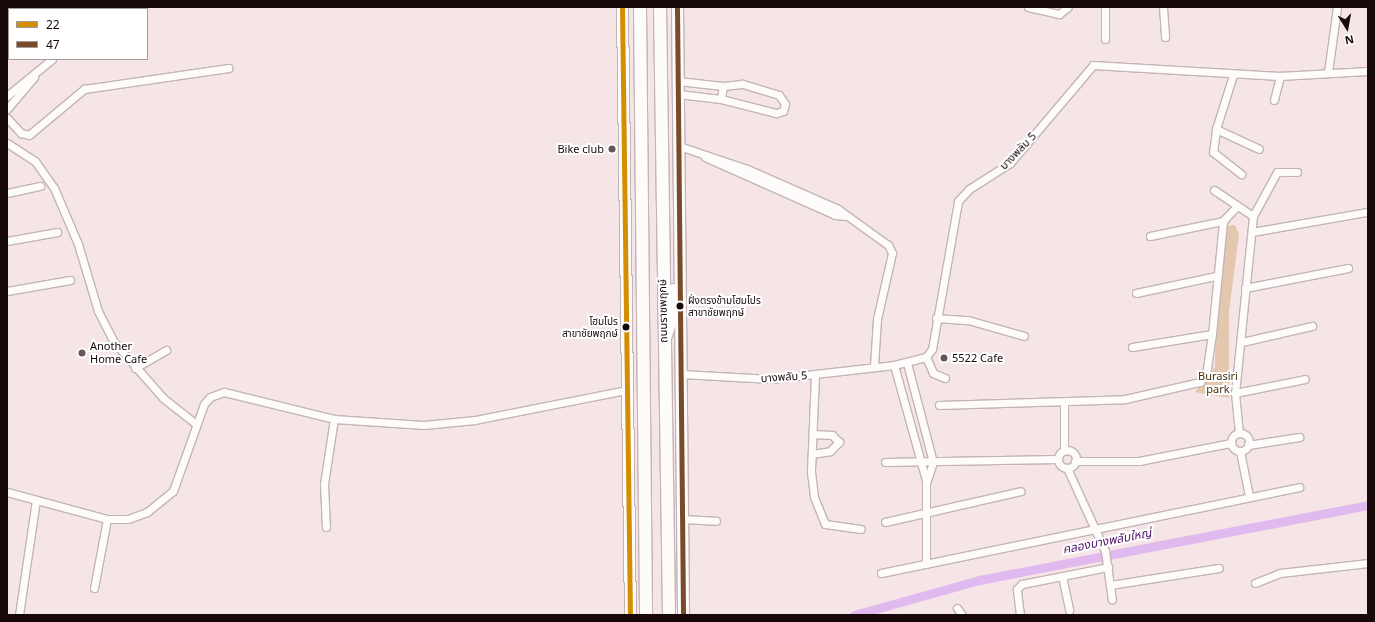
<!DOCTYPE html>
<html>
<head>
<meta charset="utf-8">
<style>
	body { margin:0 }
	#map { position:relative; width:1375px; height:622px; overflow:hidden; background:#f6e5e6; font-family:"Noto Sans","Noto Sans Thai",sans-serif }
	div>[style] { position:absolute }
	.green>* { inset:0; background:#e3c7af }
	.canal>* { height:9px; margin:-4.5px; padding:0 4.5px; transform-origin:4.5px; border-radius:4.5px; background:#e0baee }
	.roads { filter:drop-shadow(1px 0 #c4b4b5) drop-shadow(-1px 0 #c4b4b5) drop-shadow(0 1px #c4b4b5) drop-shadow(0 -1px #c4b4b5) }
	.minor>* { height:7px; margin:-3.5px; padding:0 3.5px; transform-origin:3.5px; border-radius:3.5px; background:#fefbfb }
	.minor>.ring { margin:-3.5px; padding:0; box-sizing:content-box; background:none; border:7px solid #fefbfb; border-radius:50% }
	.secondary>* { height:11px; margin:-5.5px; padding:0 5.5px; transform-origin:5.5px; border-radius:5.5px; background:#fefbfb }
	.primary>* { height:12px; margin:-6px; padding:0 6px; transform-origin:6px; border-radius:6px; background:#fefbfb }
	.bus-1>* { height:5px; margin:-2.5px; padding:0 2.5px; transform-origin:2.5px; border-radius:2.5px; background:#d58e02 }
	.bus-2>* { height:5px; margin:-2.5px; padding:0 2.5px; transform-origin:2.5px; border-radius:2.5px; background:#7a4b2a }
	.dots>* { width:11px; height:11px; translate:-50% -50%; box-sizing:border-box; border:2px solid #fff; border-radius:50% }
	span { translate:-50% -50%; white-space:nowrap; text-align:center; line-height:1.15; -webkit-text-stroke:4px #fff; paint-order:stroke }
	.bus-label { font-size:10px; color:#17080a }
	.left { translate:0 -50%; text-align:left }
	.right { translate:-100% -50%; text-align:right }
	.poi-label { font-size:11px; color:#17080a }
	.street-label { font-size:11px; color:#17080a }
	.park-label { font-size:11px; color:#462f0e }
	.water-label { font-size:12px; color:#4c1067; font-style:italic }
	.frame { position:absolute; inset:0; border:8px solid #17080a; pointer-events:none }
	.legend { position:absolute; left:8px; top:8px; width:140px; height:52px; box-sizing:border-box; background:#fff; border:1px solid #a29c9d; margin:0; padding:5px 7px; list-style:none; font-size:12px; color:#17080a }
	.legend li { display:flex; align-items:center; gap:8px; height:20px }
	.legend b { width:20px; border:1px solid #a29c9d }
	.north { position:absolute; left:1327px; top:8px; width:40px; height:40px; -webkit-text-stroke:3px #fff; paint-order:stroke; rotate:169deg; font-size:11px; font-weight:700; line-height:16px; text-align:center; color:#17080a }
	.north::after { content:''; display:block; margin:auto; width:14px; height:18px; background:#17080a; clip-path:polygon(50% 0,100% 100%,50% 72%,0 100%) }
</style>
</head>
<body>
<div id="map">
	<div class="green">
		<div style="clip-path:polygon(1235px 225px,1239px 234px,1229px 312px,1229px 398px,1195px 392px,1215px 367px,1217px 263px,1222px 226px)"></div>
	</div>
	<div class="canal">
		<div style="left:854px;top:615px;width:130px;rotate:-15.6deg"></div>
		<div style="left:979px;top:580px;width:396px;rotate:-10.9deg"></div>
	</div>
	<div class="roads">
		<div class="minor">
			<div style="left:1028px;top:7px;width:32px;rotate:13deg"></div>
			<div style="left:1059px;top:14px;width:11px;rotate:-38deg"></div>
			<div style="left:1163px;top:7px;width:30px;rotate:86deg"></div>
			<div style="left:129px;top:9px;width:10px;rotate:-11deg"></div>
			<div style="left:1105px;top:39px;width:32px;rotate:-90deg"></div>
			<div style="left:1328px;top:72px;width:66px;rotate:-82.1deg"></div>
			<div style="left:1233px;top:75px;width:57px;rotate:107.5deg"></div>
			<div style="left:1216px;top:129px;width:23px;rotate:97deg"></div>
			<div style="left:1213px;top:152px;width:36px;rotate:38deg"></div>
			<div style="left:678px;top:81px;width:45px;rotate:6.3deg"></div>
			<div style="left:723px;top:86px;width:13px;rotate:99deg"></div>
			<div style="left:678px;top:94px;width:43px;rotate:6.6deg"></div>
			<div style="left:721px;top:99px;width:57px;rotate:14.3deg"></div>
			<div style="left:776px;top:113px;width:7px;rotate:-16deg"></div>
			<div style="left:783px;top:111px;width:7px;rotate:-74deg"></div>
			<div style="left:785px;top:104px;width:11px;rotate:-124deg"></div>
			<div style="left:779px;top:95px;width:39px;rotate:-163deg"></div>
			<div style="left:742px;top:84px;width:19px;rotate:174deg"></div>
			<div style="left:7px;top:96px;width:58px;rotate:-39.4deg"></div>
			<div style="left:1274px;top:100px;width:25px;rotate:-76deg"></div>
			<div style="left:7px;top:109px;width:42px;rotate:-49.8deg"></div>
			<div style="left:7px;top:118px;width:21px;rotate:47deg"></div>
			<div style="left:21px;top:133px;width:8px;rotate:14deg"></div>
			<div style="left:29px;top:135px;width:72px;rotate:-39.9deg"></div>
			<div style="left:84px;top:89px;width:146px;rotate:-8.3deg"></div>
			<div style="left:1216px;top:129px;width:47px;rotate:24.9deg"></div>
			<div style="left:7px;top:143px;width:33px;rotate:33deg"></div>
			<div style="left:35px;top:161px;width:33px;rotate:55deg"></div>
			<div style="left:54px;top:188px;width:61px;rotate:66.8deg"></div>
			<div style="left:78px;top:244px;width:70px;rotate:73.4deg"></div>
			<div style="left:98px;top:311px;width:35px;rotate:63deg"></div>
			<div style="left:114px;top:342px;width:74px;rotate:48.8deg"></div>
			<div style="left:163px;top:398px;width:42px;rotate:38.2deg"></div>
			<div style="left:679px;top:146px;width:72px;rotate:18.7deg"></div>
			<div style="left:747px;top:169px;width:99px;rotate:23.7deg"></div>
			<div style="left:838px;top:209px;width:62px;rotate:35.8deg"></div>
			<div style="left:888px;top:245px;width:9px;rotate:63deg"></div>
			<div style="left:892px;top:253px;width:68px;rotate:102.8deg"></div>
			<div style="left:877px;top:319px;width:48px;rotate:93.6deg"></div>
			<div style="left:705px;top:157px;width:142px;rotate:24deg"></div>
			<div style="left:835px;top:215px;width:11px;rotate:5deg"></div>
			<div style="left:1214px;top:190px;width:47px;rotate:33.7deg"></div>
			<div style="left:1253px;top:216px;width:178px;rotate:95.8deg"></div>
			<div style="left:1235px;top:393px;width:40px;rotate:84.3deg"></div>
			<div style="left:7px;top:193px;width:34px;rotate:-12deg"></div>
			<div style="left:1253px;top:216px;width:50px;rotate:-61.4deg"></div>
			<div style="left:1277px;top:172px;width:20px"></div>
			<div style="left:1252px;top:232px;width:117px;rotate:-9.9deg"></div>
			<div style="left:1150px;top:236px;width:75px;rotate:-11.6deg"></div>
			<div style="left:7px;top:241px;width:51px;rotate:-10.2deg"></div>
			<div style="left:1245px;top:288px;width:105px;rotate:-11deg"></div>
			<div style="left:7px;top:291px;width:64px;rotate:-9.9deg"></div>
			<div style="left:1136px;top:293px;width:82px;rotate:-12deg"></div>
			<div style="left:936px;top:318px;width:32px;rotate:4deg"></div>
			<div style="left:968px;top:320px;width:58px;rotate:15.9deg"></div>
			<div style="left:1242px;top:342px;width:72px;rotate:-12.9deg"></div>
			<div style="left:1132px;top:347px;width:81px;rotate:-9.2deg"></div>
			<div style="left:926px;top:357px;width:17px;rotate:66deg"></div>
			<div style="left:933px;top:373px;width:13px;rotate:23deg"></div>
			<div style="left:907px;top:363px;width:102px;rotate:75.3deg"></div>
			<div style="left:933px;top:462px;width:19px;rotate:108deg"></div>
			<div style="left:894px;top:365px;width:119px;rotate:74.5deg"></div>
			<div style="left:926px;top:480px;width:84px;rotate:90deg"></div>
			<div style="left:135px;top:368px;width:36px;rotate:-30deg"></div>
			<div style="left:682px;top:374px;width:89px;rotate:3.2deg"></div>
			<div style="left:771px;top:379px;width:124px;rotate:-6.5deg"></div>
			<div style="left:894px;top:365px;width:33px;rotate:-14deg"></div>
			<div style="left:926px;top:357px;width:10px;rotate:-53deg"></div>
			<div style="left:932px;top:349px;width:150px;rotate:-80deg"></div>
			<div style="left:958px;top:201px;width:16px;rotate:-47deg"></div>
			<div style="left:969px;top:189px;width:49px;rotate:-32.4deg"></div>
			<div style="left:1010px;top:163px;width:128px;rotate:-49.7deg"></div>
			<div style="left:1093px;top:65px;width:187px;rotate:3.4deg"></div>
			<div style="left:1280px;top:76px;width:88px;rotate:-3.3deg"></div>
			<div style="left:815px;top:375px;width:97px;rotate:92.4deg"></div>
			<div style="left:811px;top:472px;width:25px;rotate:83deg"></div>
			<div style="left:814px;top:497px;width:29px;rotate:68deg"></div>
			<div style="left:825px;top:524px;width:36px;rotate:8deg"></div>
			<div style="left:1235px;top:393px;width:71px;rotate:-11.3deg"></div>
			<div style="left:1064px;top:403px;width:48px;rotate:90deg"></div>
			<div style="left:939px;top:405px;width:186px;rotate:-1.8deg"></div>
			<div style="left:1125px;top:399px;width:77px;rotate:-12.8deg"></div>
			<div style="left:1200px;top:382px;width:9px;rotate:-49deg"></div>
			<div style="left:1206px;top:375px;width:41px;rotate:-81.7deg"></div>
			<div style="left:1212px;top:334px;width:114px;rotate:-84.4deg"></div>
			<div style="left:1223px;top:221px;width:19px;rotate:-47deg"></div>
			<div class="ring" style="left:1231px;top:433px;width:11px;height:11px"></div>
			<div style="left:1248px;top:445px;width:52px;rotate:-8.9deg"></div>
			<div class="ring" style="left:1058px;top:450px;width:11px;height:11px"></div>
			<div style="left:1240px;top:451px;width:46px;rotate:78.7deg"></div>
			<div style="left:812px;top:454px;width:18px;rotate:-9deg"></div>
			<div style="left:830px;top:451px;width:13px;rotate:-45deg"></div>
			<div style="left:839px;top:442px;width:10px;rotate:-135deg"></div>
			<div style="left:832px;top:435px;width:19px;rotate:-177deg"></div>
			<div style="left:1075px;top:461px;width:64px"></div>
			<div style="left:1139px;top:461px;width:94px;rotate:-11.1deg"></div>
			<div style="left:885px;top:462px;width:173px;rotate:-1deg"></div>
			<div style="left:1067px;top:468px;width:91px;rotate:65.4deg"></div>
			<div style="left:1105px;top:551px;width:49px;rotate:81.9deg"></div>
			<div style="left:7px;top:492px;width:104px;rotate:15.1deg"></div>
			<div style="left:107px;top:519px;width:21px"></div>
			<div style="left:128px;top:519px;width:20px;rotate:-20deg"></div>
			<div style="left:147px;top:512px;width:33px;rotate:-39deg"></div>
			<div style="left:173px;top:491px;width:92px;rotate:-70.4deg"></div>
			<div style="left:204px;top:404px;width:9px;rotate:-49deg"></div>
			<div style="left:210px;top:397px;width:15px;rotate:-20deg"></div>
			<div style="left:224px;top:392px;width:113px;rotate:13.8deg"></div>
			<div style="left:334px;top:419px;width:90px;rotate:3.8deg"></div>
			<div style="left:424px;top:425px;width:51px;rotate:-5.6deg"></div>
			<div style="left:475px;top:420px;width:154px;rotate:-11.2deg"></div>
			<div style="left:682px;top:519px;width:34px;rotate:3deg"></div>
			<div style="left:885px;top:522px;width:139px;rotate:-12.8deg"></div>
			<div style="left:326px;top:527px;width:43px;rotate:-92.7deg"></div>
			<div style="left:324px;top:484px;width:66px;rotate:-81.3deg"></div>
			<div style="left:881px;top:573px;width:427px;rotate:-11.6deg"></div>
			<div style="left:1062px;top:576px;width:35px;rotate:78deg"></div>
			<div style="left:1255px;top:583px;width:27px;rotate:-22deg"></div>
			<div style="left:1280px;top:573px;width:89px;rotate:-6.5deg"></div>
			<div style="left:1110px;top:585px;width:110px;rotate:-8.9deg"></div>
			<div style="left:94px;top:588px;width:70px;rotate:-79.3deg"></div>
			<div style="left:957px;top:608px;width:9px;rotate:54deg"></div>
			<div style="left:19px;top:615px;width:116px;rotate:-81.6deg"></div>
			<div style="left:1020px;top:615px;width:26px;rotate:-97deg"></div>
			<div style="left:1017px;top:589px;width:7px;rotate:-45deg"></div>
			<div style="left:1022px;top:584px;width:88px;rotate:-11.2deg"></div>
		</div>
		<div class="secondary">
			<div style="left:622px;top:7px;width:608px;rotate:89.25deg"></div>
			<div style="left:677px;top:7px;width:608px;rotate:89.43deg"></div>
			<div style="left:666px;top:335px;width:16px;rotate:-72deg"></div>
			<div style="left:671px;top:320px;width:31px;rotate:-86deg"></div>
		</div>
		<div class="primary">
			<div style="left:640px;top:7px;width:608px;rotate:89.43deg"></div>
			<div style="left:660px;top:7px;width:608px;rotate:89.15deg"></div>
		</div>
	</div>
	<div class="bus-1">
		<div style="left:622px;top:7px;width:608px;rotate:89.25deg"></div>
	</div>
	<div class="bus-2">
		<div style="left:677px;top:7px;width:608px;rotate:89.43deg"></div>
	</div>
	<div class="dots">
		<div style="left:612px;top:149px;background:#655557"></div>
		<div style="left:680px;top:306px;background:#17080a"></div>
		<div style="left:626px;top:327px;background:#17080a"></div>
		<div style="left:82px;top:353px;background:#655557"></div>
		<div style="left:944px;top:358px;background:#655557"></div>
	</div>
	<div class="bus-label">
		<span class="left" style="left:688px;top:306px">ฝั่งตรงข้ามโฮมโปร<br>สาขาชัยพฤกษ์</span>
		<span class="right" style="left:618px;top:327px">โฮมโปร<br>สาขาชัยพฤกษ์</span>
	</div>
	<div class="poi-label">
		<span class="right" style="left:604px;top:149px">Bike club</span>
		<span class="left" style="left:90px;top:353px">Another<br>Home Cafe</span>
		<span class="left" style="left:952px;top:358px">5522 Cafe</span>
	</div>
	<div class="street-label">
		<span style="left:1018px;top:151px;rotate:-46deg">บางพลับ 5</span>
		<span style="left:663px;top:311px;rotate:-91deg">ถนนราชพฤกษ์</span>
		<span style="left:784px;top:377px;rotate:-4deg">บางพลับ 5</span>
	</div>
	<div class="park-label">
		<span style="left:1218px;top:383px">Burasiri<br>park</span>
	</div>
	<div class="water-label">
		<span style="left:1107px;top:541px;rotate:-11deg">คลองบางพลับใหญ่</span>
	</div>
	<div class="frame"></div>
	<ul class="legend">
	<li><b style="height:5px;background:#d58e02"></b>22</li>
	<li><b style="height:5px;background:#7a4b2a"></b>47</li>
	</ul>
	<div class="north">N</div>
</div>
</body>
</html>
